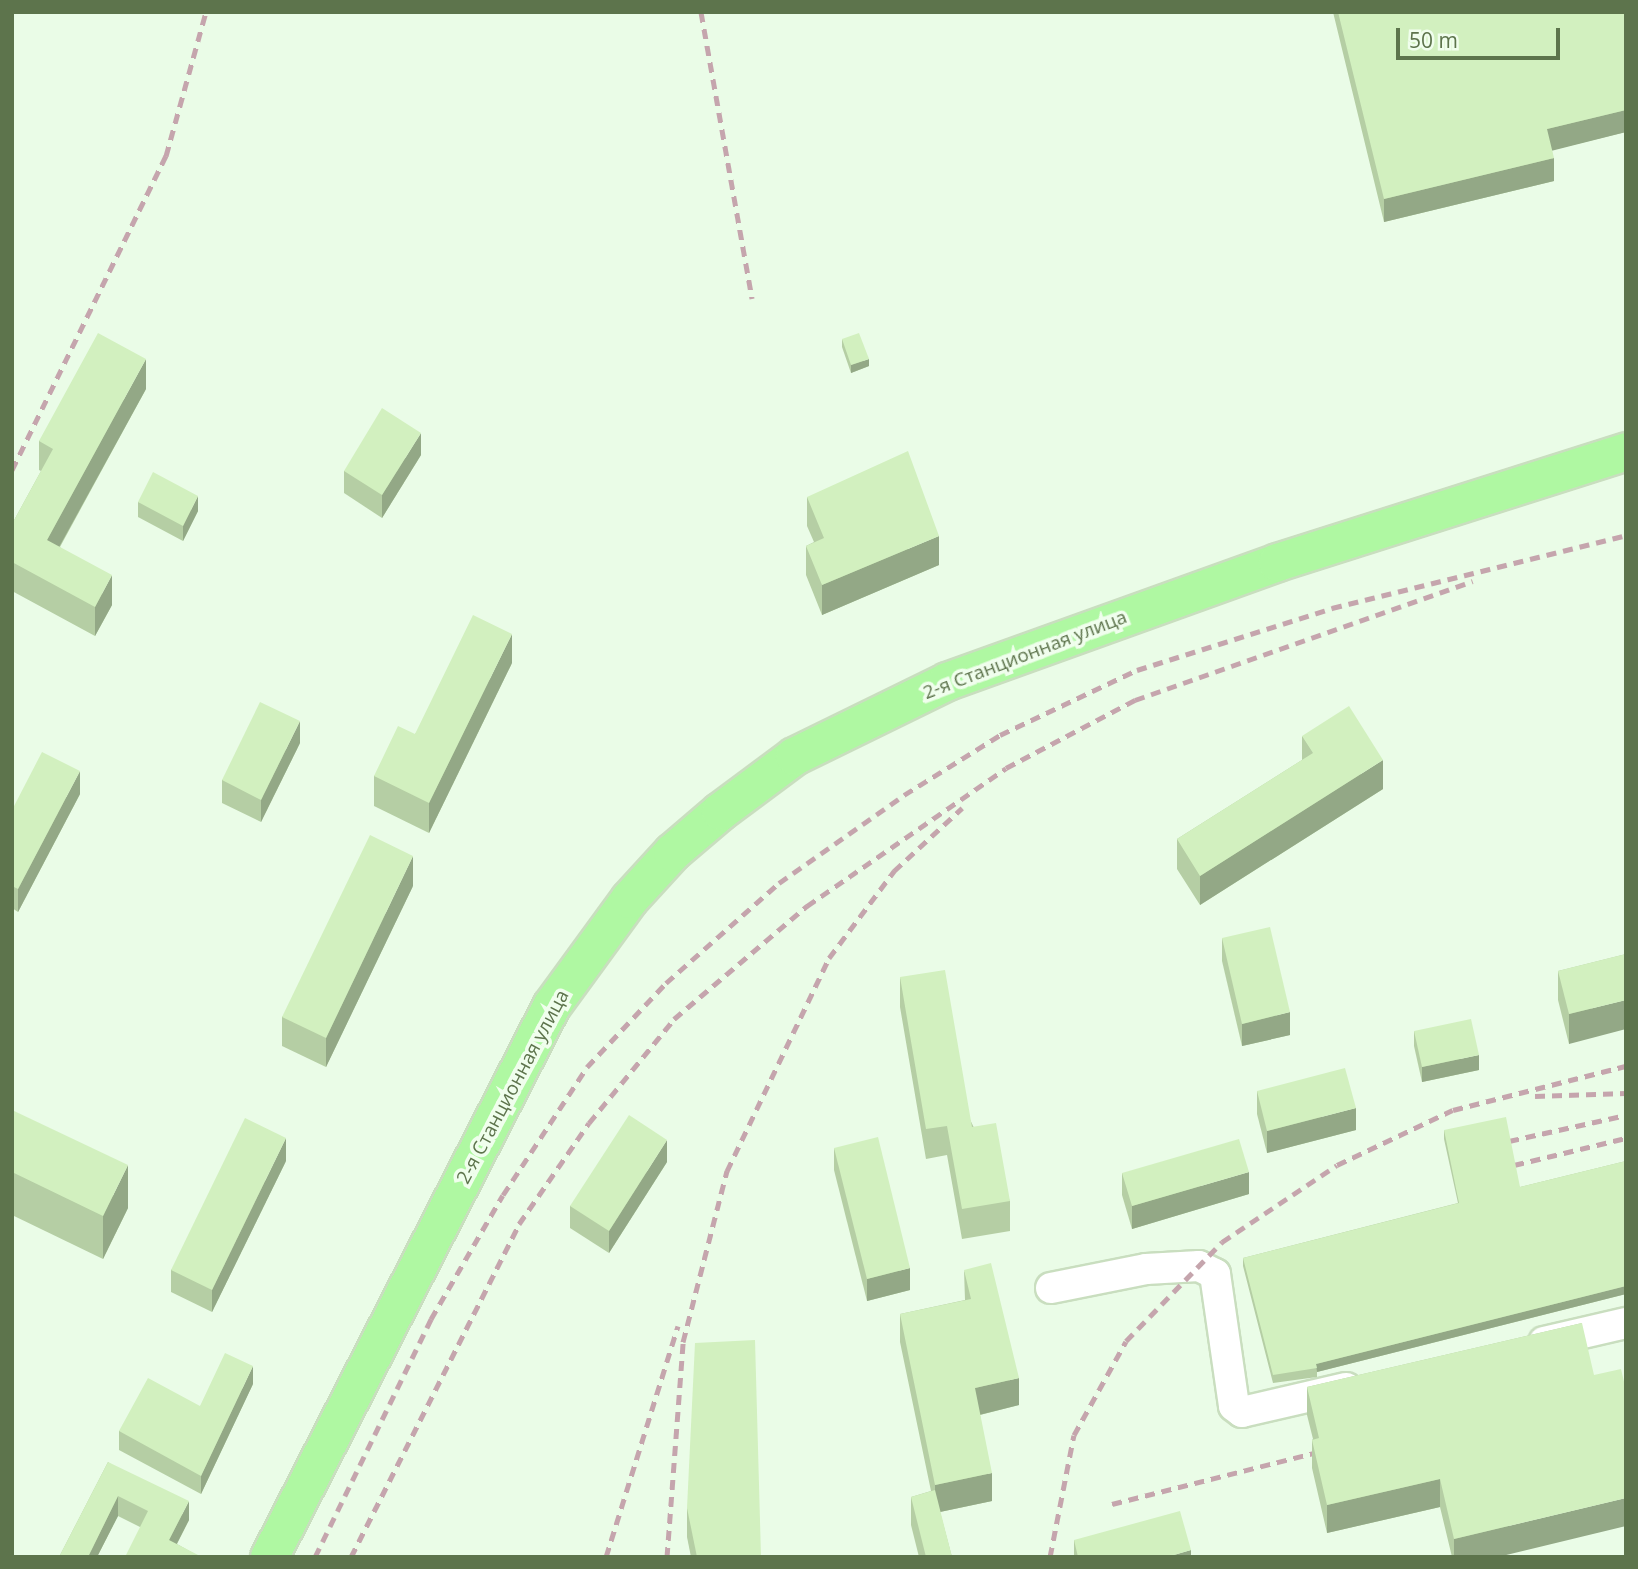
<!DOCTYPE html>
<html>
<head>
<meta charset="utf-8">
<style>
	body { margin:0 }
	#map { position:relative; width:1638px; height:1569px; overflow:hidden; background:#eafce7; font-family:"Open Sans",sans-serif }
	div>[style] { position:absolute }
	.roads { filter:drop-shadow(2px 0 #c9debf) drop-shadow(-2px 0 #c9debf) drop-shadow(0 2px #c9debf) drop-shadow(0 -2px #c9debf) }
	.minor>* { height:30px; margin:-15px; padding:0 15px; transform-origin:15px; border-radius:15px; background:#fff }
	.major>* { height:37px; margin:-18.5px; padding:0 18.5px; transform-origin:18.5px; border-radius:18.5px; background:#aff8a2 }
	.rail>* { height:5px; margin-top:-2.5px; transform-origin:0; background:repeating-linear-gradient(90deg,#c5a5ad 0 10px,transparent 0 17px) }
	.wall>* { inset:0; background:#b5cea4 }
	.shaded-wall>* { inset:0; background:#93a886 }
	.building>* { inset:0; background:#d2f0bf }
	span { translate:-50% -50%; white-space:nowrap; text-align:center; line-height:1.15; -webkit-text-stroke:7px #f0feed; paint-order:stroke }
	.street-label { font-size:19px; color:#5d744c }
	.frame { position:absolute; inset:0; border:14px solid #5d744c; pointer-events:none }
	.scale { position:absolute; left:1396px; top:28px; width:164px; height:32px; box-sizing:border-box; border:4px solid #5d744c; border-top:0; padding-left:9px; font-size:21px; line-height:24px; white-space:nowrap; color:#5d744c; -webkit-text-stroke:5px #f0feed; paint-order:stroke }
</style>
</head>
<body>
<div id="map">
	<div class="roads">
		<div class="minor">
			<div style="left:1051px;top:1288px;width:97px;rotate:-11.3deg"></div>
			<div style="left:1146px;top:1269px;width:53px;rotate:-3.2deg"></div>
			<div style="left:1199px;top:1266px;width:18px;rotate:27deg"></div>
			<div style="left:1215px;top:1274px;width:133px;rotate:81.8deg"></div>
			<div style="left:1234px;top:1406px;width:10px;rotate:37deg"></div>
			<div style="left:1242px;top:1412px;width:107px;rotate:-13deg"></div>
			<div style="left:1544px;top:1342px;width:84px;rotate:-13deg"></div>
		</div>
		<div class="major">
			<div style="left:269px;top:1557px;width:619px;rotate:-62.9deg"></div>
			<div style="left:551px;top:1006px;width:132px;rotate:-53.9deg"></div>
			<div style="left:629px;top:899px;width:64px;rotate:-47.5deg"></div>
			<div style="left:672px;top:852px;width:63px;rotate:-40.5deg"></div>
			<div style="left:720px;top:811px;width:92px;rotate:-36.6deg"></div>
			<div style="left:794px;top:756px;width:170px;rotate:-26.1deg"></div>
			<div style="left:947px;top:681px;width:351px;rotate:-19.8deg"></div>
			<div style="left:1277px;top:562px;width:366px;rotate:-17.6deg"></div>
		</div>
	</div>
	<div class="rail">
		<div style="left:701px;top:12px;width:291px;rotate:79.9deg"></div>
		<div style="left:12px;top:470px;width:350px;rotate:-63.9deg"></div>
		<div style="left:166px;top:156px;width:149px;rotate:-74.5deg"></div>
		<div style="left:1535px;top:1096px;width:91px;rotate:-1.9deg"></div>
		<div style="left:1509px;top:1141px;width:120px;rotate:-12.5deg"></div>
		<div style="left:1514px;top:1165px;width:115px;rotate:-13.6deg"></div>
		<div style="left:1112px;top:1504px;width:225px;rotate:-14.2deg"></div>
		<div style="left:315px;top:1557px;width:265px;rotate:-64deg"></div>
		<div style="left:431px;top:1319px;width:143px;rotate:-59.9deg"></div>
		<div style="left:503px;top:1195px;width:153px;rotate:-56.7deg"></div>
		<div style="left:587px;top:1067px;width:115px;rotate:-46.8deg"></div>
		<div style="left:666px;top:983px;width:151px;rotate:-41.5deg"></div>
		<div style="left:779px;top:883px;width:153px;rotate:-35.1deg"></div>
		<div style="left:904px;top:795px;width:113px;rotate:-32deg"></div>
		<div style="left:1000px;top:735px;width:152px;rotate:-25.4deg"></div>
		<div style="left:1137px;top:670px;width:205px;rotate:-17.6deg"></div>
		<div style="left:1332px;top:608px;width:303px;rotate:-13.9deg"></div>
		<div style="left:351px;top:1557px;width:373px;rotate:-63.2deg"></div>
		<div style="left:519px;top:1224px;width:123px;rotate:-55.3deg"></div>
		<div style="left:589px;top:1123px;width:134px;rotate:-50.7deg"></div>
		<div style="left:674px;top:1019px;width:175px;rotate:-40.4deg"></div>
		<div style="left:807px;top:906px;width:242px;rotate:-34.7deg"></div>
		<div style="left:1006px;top:768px;width:146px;rotate:-27.8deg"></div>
		<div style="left:1135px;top:700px;width:358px;rotate:-19.4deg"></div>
		<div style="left:606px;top:1557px;width:242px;rotate:-72.7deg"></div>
		<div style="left:667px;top:1557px;width:216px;rotate:-85.7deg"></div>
		<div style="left:683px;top:1342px;width:177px;rotate:-75.6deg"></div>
		<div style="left:727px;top:1171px;width:236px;rotate:-64.4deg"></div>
		<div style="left:829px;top:958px;width:109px;rotate:-53.2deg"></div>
		<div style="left:894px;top:871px;width:93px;rotate:-42.8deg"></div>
		<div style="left:1050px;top:1557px;width:124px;rotate:-78.9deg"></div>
		<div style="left:1074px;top:1435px;width:107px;rotate:-61deg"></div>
		<div style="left:1126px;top:1341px;width:138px;rotate:-45.9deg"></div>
		<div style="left:1222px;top:1242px;width:138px;rotate:-33.8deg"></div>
		<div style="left:1337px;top:1165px;width:128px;rotate:-25.4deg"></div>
		<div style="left:1453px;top:1110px;width:179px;rotate:-14.3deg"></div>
	</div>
	<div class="wall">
		<div style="clip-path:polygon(1333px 12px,1626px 12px,1626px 132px,1552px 150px,1554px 181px,1384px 222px)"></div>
		<div style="clip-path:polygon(842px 339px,869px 366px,851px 373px,842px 347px)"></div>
		<div style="clip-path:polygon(146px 389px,60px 547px,112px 605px,95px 636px,12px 591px,12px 524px,41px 471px,39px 470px,39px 441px)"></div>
		<div style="clip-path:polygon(421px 455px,382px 518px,344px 493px,344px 471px)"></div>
		<div style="clip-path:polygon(807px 497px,939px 565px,822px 615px,806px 575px,806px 546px,814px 542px,807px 526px)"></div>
		<div style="clip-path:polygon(138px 502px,198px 511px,183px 541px,138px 517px)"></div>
		<div style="clip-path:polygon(512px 663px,429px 833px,374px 806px,374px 776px,415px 734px)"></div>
		<div style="clip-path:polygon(1302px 736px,1383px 789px,1200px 905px,1177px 869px,1177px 839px,1302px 760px)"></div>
		<div style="clip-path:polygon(300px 743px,261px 822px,222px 803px,222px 780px)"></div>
		<div style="clip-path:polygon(80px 794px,18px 912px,12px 908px,12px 810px)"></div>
		<div style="clip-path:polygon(413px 886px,326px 1067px,282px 1046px,282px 1017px)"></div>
		<div style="clip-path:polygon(1222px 938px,1290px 1035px,1242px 1046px,1222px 961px)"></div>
		<div style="clip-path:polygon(1626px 954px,1569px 1044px,1558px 1000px,1558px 971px)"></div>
		<div style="clip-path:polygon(900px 977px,1010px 1201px,1010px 1231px,962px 1239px,947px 1155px,926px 1159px,900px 1007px)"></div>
		<div style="clip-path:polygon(1414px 1031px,1479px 1070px,1422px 1082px,1414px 1046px)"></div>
		<div style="clip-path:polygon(1257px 1091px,1356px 1130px,1267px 1153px,1257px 1114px)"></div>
		<div style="clip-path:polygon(12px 1110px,128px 1208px,103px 1259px,12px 1215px)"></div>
		<div style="clip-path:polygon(1444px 1130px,1520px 1187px,1626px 1161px,1626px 1294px,1317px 1372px,1317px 1377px,1273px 1383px,1243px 1266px,1243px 1258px,1458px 1203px,1444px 1139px)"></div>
		<div style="clip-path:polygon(834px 1148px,910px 1290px,867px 1301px,834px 1170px)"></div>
		<div style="clip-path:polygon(286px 1161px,212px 1312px,171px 1292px,171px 1270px)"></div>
		<div style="clip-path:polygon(667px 1162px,609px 1253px,570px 1228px,570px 1206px)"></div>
		<div style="clip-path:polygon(1122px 1173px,1249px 1194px,1132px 1229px,1122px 1195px)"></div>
		<div style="clip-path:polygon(964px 1270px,1019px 1405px,980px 1415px,992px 1501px,940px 1512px,952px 1557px,919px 1557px,911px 1525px,911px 1497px,931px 1491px,900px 1342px,900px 1314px,965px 1300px)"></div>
		<div style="clip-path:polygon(1582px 1323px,1498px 1557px,1452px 1557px,1440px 1507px,1327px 1533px,1312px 1468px,1312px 1440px,1313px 1439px,1307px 1415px,1307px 1387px)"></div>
		<div style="clip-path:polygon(253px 1384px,201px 1494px,119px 1450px,119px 1431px,200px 1406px)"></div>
		<div style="clip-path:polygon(108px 1462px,189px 1520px,177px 1544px,200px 1557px,118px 1516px,97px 1557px,59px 1557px)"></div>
		<div style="clip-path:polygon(687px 1508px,761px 1557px,691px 1557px,687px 1537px)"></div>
		<div style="clip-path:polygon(1074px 1540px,1191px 1557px,1074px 1557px)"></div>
	</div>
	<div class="shaded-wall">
		<div style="clip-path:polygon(1626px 110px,1626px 132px,1547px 152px,1547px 129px)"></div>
		<div style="clip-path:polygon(1554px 158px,1554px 181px,1384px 222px,1384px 199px)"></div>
		<div style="clip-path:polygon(146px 359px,146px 389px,47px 569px,47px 540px)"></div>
		<div style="clip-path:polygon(869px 359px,869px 366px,851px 373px,851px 365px)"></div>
		<div style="clip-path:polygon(421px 433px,421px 455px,382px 518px,382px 495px)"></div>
		<div style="clip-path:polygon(198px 496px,198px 511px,183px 541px,183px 526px)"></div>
		<div style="clip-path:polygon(939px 536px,939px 565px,822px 615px,822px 585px)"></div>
		<div style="clip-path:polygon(112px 575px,112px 605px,95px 636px,95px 607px)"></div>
		<div style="clip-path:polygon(512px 634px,512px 663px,429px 833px,429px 803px)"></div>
		<div style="clip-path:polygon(300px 721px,300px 743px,261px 822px,261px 800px)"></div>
		<div style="clip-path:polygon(1383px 760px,1383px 789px,1200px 905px,1200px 876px)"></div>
		<div style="clip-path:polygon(80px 771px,80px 794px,18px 912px,18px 889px)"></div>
		<div style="clip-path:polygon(413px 856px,413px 886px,326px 1067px,326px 1038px)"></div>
		<div style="clip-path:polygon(1626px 1000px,1626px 1029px,1569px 1044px,1569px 1014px)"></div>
		<div style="clip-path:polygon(1290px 1012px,1290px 1035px,1242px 1046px,1242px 1024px)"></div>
		<div style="clip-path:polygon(1479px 1055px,1479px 1070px,1422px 1082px,1422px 1067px)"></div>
		<div style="clip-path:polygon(1356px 1108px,1356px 1130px,1267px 1153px,1267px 1131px)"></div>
		<div style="clip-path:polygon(286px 1138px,286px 1161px,212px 1312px,212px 1290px)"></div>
		<div style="clip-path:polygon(667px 1140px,667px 1162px,609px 1253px,609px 1231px)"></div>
		<div style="clip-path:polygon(128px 1165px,128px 1208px,103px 1259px,103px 1216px)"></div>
		<div style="clip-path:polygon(1249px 1172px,1249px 1194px,1132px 1229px,1132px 1206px)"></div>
		<div style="clip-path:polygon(910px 1268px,910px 1290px,867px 1301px,867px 1279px)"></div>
		<div style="clip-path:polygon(1626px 1286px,1626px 1294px,1317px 1372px,1316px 1364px)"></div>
		<div style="clip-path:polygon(253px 1366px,253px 1384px,201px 1494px,201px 1476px)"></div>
		<div style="clip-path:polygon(1019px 1378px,1019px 1405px,975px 1416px,975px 1388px)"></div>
		<div style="clip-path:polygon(992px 1473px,992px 1501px,935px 1513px,935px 1485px)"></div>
		<div style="clip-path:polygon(1440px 1479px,1440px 1507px,1327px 1533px,1327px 1505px)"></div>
		<div style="clip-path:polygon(118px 1496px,118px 1516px,97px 1557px,88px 1557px)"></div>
		<div style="clip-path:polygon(1626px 1498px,1626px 1526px,1498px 1557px,1454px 1557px,1454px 1539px)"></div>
		<div style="clip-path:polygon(189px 1501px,189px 1520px,170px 1557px,169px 1540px)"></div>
		<div style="clip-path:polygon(1191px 1550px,1191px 1557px,1167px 1557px)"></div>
	</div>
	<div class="building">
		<div style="clip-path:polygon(1338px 12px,1626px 12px,1626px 110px,1547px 129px,1554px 158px,1384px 199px)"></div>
		<div style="clip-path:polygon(98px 333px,146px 359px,47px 540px,112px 575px,95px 607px,12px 562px,12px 524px,53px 449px,39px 441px)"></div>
		<div style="clip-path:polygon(859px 333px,869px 359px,851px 365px,842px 339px)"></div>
		<div style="clip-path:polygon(382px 408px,421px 433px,382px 495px,344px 471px)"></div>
		<div style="clip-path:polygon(908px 451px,939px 536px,822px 585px,806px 546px,824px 538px,807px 497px)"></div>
		<div style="clip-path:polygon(153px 472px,198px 496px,183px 526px,138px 502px)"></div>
		<div style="clip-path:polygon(473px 615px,512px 634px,429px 803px,374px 776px,398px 726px,415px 734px)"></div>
		<div style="clip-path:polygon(260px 702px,300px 721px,261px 800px,222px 780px)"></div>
		<div style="clip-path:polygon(1349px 706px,1383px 760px,1200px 876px,1177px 839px,1313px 753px,1302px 736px)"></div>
		<div style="clip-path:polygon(42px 752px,80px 771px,18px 889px,12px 886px,12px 810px)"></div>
		<div style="clip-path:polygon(370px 835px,413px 856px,326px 1038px,282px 1017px)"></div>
		<div style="clip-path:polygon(1270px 927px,1290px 1012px,1242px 1024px,1222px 938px)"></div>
		<div style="clip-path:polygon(1626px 954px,1626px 1000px,1569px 1014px,1558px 971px)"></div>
		<div style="clip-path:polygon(945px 970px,972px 1127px,996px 1123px,1010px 1201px,962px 1209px,947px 1126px,926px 1129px,900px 977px)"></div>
		<div style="clip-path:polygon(1471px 1019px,1479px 1055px,1422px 1067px,1414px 1031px)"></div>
		<div style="clip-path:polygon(1345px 1068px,1356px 1108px,1267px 1131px,1257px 1091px)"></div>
		<div style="clip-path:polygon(12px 1110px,128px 1165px,103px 1216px,12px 1172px)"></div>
		<div style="clip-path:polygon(629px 1115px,667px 1140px,609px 1231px,570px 1206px)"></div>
		<div style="clip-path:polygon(1506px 1117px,1520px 1187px,1626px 1161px,1626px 1286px,1316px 1364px,1317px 1368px,1273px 1375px,1243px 1258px,1459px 1203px,1444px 1130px)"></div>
		<div style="clip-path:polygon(245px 1118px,286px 1138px,212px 1290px,171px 1270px)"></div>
		<div style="clip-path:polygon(878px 1137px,910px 1268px,867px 1279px,834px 1148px)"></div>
		<div style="clip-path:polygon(1239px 1139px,1249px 1172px,1132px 1206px,1122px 1173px)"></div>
		<div style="clip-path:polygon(991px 1263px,1019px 1378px,975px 1388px,992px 1473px,935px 1485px,900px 1314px,971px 1299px,964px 1270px)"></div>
		<div style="clip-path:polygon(1582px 1323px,1594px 1375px,1621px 1369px,1626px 1390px,1626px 1498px,1454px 1539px,1440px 1479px,1327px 1505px,1312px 1440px,1319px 1438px,1307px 1387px)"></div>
		<div style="clip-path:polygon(755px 1340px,761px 1557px,697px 1557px,687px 1508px,695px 1343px)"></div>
		<div style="clip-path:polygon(225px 1353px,253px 1366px,201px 1476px,119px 1431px,148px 1378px,200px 1406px)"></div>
		<div style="clip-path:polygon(108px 1462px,189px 1501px,169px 1540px,200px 1556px,200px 1557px,125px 1557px,148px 1511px,118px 1496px,88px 1557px,59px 1557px)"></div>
		<div style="clip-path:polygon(935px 1490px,952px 1557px,926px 1557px,911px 1497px)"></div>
		<div style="clip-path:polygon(1180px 1511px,1191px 1550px,1167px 1557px,1078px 1557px,1074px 1540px)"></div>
	</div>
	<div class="street-label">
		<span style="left:1025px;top:655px;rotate:-21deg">2-я Станционная улица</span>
		<span style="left:513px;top:1087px;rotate:-62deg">2-я Станционная улица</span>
	</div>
	<div class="frame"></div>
	<div class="scale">50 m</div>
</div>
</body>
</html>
